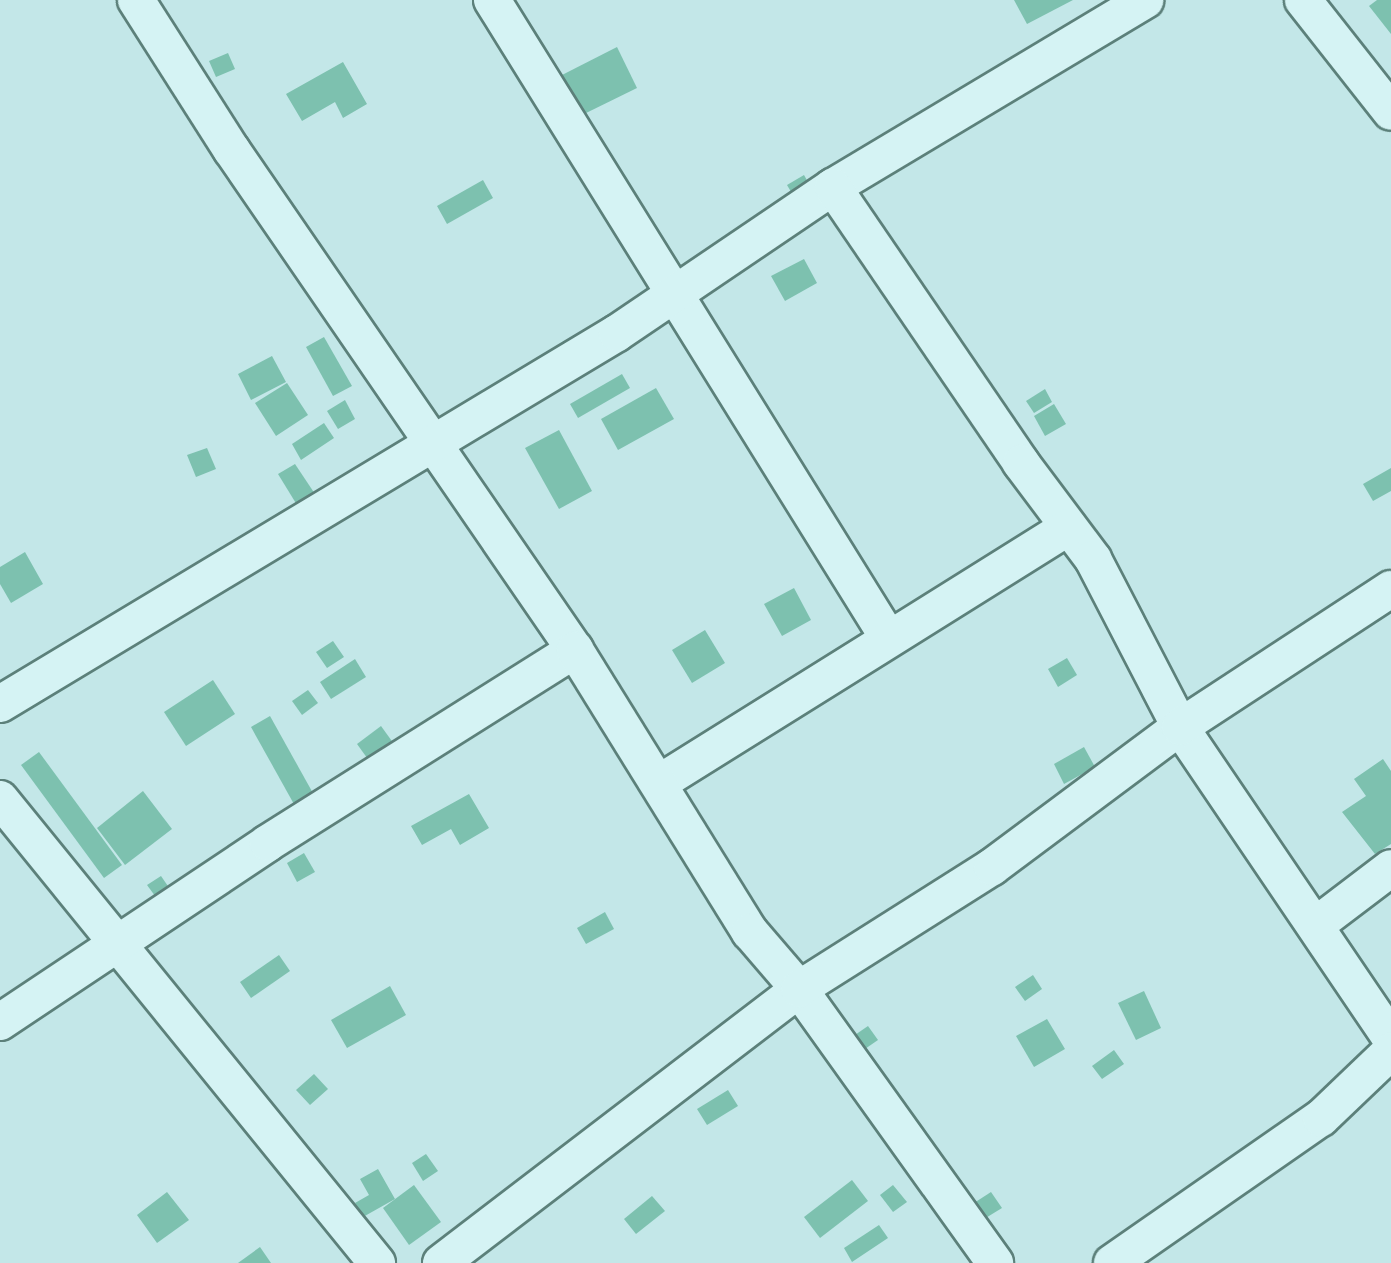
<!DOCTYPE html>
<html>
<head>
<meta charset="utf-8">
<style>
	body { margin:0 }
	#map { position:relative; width:1391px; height:1263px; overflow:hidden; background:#c3e7e8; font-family:Lora,serif }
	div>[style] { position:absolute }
	.building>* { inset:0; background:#7dc1af }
	.roads { filter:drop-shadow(2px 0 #5c807a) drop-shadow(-2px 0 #5c807a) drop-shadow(0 2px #5c807a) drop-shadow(0 -2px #5c807a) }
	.street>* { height:36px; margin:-18px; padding:0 18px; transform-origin:18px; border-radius:18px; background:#d5f3f4 }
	span { translate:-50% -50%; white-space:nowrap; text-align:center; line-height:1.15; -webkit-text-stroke:7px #d2eff0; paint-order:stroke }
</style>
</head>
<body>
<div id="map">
	<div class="building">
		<div style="clip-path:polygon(1014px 0,1073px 0,1027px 24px)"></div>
		<div style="clip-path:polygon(1377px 0,1391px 0,1391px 34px,1369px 6px)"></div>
		<div style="clip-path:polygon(617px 47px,637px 88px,582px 115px,562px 75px)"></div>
		<div style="clip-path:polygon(228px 53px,235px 69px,216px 77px,209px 61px)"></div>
		<div style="clip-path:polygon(343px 62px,367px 104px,343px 118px,335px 102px,302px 121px,286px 94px)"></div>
		<div style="clip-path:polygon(804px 175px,814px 193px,797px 202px,787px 185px)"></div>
		<div style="clip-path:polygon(483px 180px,493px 198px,447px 224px,437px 206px)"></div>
		<div style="clip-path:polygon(804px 259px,817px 283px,785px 301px,771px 276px)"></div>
		<div style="clip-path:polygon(324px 337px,352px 386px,333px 396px,306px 347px)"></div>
		<div style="clip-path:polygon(272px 356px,286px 382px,251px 400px,238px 374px)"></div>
		<div style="clip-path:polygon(622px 374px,630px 388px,578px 418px,570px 404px)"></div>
		<div style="clip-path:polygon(287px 383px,308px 415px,276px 436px,255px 403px)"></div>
		<div style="clip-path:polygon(656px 388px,674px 419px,618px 450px,601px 419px)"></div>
		<div style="clip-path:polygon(1045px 389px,1052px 402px,1034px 413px,1026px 401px)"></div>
		<div style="clip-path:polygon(345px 400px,355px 419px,338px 429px,327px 411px)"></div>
		<div style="clip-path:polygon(1054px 404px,1066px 424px,1045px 436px,1034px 416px)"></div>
		<div style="clip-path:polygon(324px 423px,334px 438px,301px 460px,292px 444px)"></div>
		<div style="clip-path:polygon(559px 430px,592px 491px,559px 509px,525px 448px)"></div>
		<div style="clip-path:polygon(207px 448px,216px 469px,196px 477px,187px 455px)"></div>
		<div style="clip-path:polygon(295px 464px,315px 494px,297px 505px,278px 474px)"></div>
		<div style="clip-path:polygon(1391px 468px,1391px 491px,1373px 501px,1363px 484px)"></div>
		<div style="clip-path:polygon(25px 552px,43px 584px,11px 603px,0 584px,0 567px)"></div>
		<div style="clip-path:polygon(794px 588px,811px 620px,782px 636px,764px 604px)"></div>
		<div style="clip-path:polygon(705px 630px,725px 663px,692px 683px,672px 650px)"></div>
		<div style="clip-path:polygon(333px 641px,344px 657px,327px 668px,316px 652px)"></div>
		<div style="clip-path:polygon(1067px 658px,1077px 675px,1058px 687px,1048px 669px)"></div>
		<div style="clip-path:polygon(355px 659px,366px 677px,331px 699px,320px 682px)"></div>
		<div style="clip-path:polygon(213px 680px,235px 714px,186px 746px,164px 712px)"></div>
		<div style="clip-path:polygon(308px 690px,318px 703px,302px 715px,292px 701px)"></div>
		<div style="clip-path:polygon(270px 716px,314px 795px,295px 806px,251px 727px)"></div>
		<div style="clip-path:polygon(381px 726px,394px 744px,370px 762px,357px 744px)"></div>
		<div style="clip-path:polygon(1084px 747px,1095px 767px,1064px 784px,1054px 764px)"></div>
		<div style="clip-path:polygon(39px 752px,122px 865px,104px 878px,21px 765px)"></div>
		<div style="clip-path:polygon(1383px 759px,1391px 771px,1391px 844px,1375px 854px,1342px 812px,1366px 796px,1354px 779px)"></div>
		<div style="clip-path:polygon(143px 791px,172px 829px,125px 865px,97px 828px)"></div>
		<div style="clip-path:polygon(469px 794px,489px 828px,460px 845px,451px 829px,422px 845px,411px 826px)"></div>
		<div style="clip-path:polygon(304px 853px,315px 872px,297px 882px,287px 863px)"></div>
		<div style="clip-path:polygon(161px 876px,172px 892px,158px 900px,147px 885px)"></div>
		<div style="clip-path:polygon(605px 912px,614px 929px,586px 944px,577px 928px)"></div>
		<div style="clip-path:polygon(279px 955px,290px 971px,251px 998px,240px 982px)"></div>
		<div style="clip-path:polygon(1033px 975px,1042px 989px,1025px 1001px,1015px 987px)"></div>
		<div style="clip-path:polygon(390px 986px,406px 1015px,347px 1048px,331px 1020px)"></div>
		<div style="clip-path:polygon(1144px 991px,1161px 1028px,1136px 1040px,1118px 1003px)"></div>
		<div style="clip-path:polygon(1047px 1019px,1065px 1049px,1034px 1067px,1016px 1036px)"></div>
		<div style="clip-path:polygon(868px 1026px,878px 1040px,862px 1051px,852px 1037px)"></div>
		<div style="clip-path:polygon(1114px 1050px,1124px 1064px,1102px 1079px,1092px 1066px)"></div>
		<div style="clip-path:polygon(314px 1074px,328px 1089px,310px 1105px,296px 1090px)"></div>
		<div style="clip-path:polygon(728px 1090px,738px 1106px,707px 1125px,697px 1109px)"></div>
		<div style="clip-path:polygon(426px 1154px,438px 1171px,423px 1181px,412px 1163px)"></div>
		<div style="clip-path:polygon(378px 1169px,395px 1199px,363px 1217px,355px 1203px,369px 1195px,360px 1179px)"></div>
		<div style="clip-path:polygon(852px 1180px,868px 1201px,820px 1238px,804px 1217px)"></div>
		<div style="clip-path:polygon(414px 1185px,441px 1222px,409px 1245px,383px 1208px)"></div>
		<div style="clip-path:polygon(893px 1185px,907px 1202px,893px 1212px,880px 1195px)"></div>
		<div style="clip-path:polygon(167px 1192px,189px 1220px,157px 1243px,137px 1215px)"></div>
		<div style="clip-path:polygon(991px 1192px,1002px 1208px,984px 1219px,974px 1203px)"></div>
		<div style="clip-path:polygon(652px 1196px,665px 1211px,636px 1234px,624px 1219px)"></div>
		<div style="clip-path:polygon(879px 1225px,888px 1238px,852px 1262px,844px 1248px)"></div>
		<div style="clip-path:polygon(260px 1247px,271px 1263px,238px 1263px)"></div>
	</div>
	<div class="roads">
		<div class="street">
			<div style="left:136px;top:0;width:177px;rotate:57.5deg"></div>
			<div style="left:231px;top:149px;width:608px;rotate:55.53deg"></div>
			<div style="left:492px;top:0;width:752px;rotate:58.15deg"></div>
			<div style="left:1303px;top:0;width:142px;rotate:51.8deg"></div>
			<div style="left:833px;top:187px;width:364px;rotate:-30.9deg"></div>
			<div style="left:0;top:704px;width:720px;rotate:-31.02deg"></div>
			<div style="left:617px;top:333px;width:261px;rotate:-34.1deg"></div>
			<div style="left:833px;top:187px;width:334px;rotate:55.7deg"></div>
			<div style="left:1021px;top:463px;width:120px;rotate:53.1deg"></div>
			<div style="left:1093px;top:559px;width:189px;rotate:62.6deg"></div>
			<div style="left:1180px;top:727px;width:377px;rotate:55.9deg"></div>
			<div style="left:659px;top:783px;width:483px;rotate:-32deg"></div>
			<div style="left:0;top:799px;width:598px;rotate:50.91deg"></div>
			<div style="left:1316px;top:925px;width:94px;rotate:-37.2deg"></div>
			<div style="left:0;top:1022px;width:322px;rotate:-33.7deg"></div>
			<div style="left:268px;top:843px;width:363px;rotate:-32.2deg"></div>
			<div style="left:575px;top:650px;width:332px;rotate:58.2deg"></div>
			<div style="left:750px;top:932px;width:75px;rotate:49.3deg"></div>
			<div style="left:799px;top:989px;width:337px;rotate:54.4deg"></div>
			<div style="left:441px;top:1263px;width:451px;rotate:-37.4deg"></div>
			<div style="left:799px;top:989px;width:228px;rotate:-32.3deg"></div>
			<div style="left:992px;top:867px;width:234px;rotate:-36.7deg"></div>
			<div style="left:1180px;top:727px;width:252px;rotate:-33.2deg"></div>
			<div style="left:1112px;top:1263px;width:254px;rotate:-34.8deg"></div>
			<div style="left:1321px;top:1118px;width:97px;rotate:-43.7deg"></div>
		</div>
	</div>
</div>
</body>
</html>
